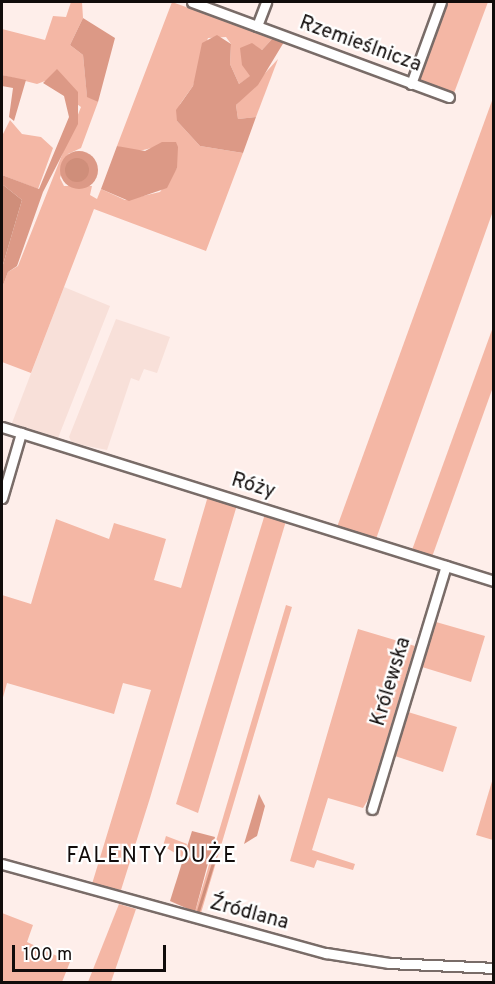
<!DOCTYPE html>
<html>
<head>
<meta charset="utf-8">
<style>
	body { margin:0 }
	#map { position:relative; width:495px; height:984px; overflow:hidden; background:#feeeea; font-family:Overpass,sans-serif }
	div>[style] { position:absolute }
	.built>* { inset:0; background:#f8e0d9 }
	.green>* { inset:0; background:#f4b7a5 }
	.forest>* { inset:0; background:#dc9986 }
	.round { border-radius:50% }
	.water>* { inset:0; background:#cf8e7a }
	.stream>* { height:3px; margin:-1.5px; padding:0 1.5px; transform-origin:1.5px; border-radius:1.5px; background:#cf8e7a }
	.roads { filter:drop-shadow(2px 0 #796c68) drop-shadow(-2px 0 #796c68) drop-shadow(0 2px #796c68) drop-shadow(0 -2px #796c68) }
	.street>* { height:9px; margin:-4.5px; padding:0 4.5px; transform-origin:4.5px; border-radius:4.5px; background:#fff }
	span { translate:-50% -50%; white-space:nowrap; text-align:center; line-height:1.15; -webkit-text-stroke:4.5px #fff; paint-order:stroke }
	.street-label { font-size:20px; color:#110c0b }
	.quarter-label { font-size:22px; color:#110c0b; letter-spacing:1.5px }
	.frame { position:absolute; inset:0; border:3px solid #110c0b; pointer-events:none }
	.scale { position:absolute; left:12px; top:945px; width:154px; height:27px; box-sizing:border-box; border:3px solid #110c0b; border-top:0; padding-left:8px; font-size:18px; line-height:21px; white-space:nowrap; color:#110c0b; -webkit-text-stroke:4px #fff; paint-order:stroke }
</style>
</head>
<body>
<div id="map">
	<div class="built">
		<div style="clip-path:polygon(64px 287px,110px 306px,58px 438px,12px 423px)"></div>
		<div style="clip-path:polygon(116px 319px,170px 337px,157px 373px,144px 369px,139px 381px,131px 378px,107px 450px,72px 443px,69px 437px)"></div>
	</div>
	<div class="green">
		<div style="clip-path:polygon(71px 2px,82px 2px,83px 18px,70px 45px,83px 55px,87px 96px,98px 102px,81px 148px,68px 154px,60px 178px,64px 186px,92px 186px,90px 195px,97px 199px,101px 189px,125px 200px,160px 192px,177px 168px,176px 142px,135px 152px,117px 146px,172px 2px,273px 38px,262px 50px,257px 48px,251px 76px,239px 84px,230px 64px,231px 44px,226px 37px,208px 38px,193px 86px,180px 104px,177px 121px,200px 146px,243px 153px,206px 251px,94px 209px,31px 373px,2px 362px,2px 288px,8px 272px,18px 266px,81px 107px,45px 81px,37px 84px,2px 75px,2px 29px,45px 40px,53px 16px,66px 17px)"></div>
		<div style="clip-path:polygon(447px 2px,488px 2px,454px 93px,418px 80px)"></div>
		<div style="clip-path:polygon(278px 59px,256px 117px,238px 119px,236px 105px)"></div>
		<div style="clip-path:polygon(493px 98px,493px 211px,376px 539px,337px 527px)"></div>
		<div style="clip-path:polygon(10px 120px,22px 134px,41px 137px,53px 148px,38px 189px,2px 175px,2px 136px)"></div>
		<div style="clip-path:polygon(493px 327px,493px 387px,432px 557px,412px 550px)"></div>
		<div style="clip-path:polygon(208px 496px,237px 505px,150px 798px,121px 890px,92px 884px,151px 690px,123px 683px,114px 714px,7px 683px,2px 701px,2px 595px,31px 604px,56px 519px,109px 539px,114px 523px,166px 539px,154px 580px,181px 588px)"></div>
		<div style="clip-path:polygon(265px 514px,286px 521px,198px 813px,176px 804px)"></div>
		<div style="clip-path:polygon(286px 605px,292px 607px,201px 913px,195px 912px)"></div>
		<div style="clip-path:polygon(436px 622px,485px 636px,471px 682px,422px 667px)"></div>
		<div style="clip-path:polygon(358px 629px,415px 646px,369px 798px,363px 808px,328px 798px,312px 850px,355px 864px,353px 870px,317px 860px,314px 868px,290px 861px)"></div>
		<div style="clip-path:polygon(408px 712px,457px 727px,443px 772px,395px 756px)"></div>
		<div style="clip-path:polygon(493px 778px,493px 840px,476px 835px)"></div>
		<div style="clip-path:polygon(166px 836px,187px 844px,182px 857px,163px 846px)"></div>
		<div style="clip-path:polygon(119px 904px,136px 909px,111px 982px,88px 982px)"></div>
		<div style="clip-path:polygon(2px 913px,33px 925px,27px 942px,70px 962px,62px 982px,2px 982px)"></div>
	</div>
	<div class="forest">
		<div style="clip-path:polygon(83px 18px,115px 38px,98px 102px,87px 97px,83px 55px,70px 45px)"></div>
		<div style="clip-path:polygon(217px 35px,231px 44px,230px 64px,239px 84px,250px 76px,242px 65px,240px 48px,252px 43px,262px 50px,273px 38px,284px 42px,258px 85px,236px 105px,238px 119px,256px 117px,243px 153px,200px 146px,177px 121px,176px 110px,193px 86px,202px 43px)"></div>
		<div style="clip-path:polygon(57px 69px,78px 92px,78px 124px,43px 192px,17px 266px,8px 272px,2px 288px,2px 268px,22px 200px,2px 184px,2px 175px,39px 189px,69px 117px,64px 96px,43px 83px)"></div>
		<div style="clip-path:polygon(2px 75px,26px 80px,14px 121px,9px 117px,13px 88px,2px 86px)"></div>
		<div style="clip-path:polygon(162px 142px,176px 142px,178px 147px,177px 168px,167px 188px,129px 201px,101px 189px,117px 146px,145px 151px)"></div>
		<div class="round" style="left:60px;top:151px;width:38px;height:38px"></div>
		<div style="clip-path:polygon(259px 794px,265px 806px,257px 836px,244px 844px)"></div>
		<div style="clip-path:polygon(192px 831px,215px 837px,195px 912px,170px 901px)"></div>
	</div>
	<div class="water">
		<div class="round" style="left:65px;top:158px;width:24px;height:24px"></div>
		<div style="clip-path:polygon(2px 184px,22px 200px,2px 268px)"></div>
	</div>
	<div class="stream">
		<div style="left:198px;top:911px;width:58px;rotate:-72.8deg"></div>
	</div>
	<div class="roads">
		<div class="street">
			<div style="left:192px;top:2px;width:274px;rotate:20.3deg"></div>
			<div style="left:257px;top:26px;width:26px;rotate:-69deg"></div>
			<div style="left:411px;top:84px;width:87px;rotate:-69.9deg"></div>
			<div style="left:2px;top:427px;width:516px;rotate:17.38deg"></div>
			<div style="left:2px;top:498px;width:68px;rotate:-73.7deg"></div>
			<div style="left:372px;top:809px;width:254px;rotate:-73.1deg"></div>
			<div style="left:2px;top:864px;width:336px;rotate:15.4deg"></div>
			<div style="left:326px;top:953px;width:64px;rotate:9deg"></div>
			<div style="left:389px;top:963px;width:105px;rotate:2.7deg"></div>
		</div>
	</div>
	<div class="street-label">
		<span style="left:360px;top:45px;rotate:20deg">Rzemieślnicza</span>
		<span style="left:253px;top:487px;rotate:17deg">Róży</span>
		<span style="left:392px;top:682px;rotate:-73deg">Królewska</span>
		<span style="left:249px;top:914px;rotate:15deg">Źródlana</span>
	</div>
	<div class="quarter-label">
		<span style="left:152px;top:857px">FALENTY DUŻE</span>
	</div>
	<div class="frame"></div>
	<div class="scale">100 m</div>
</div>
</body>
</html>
